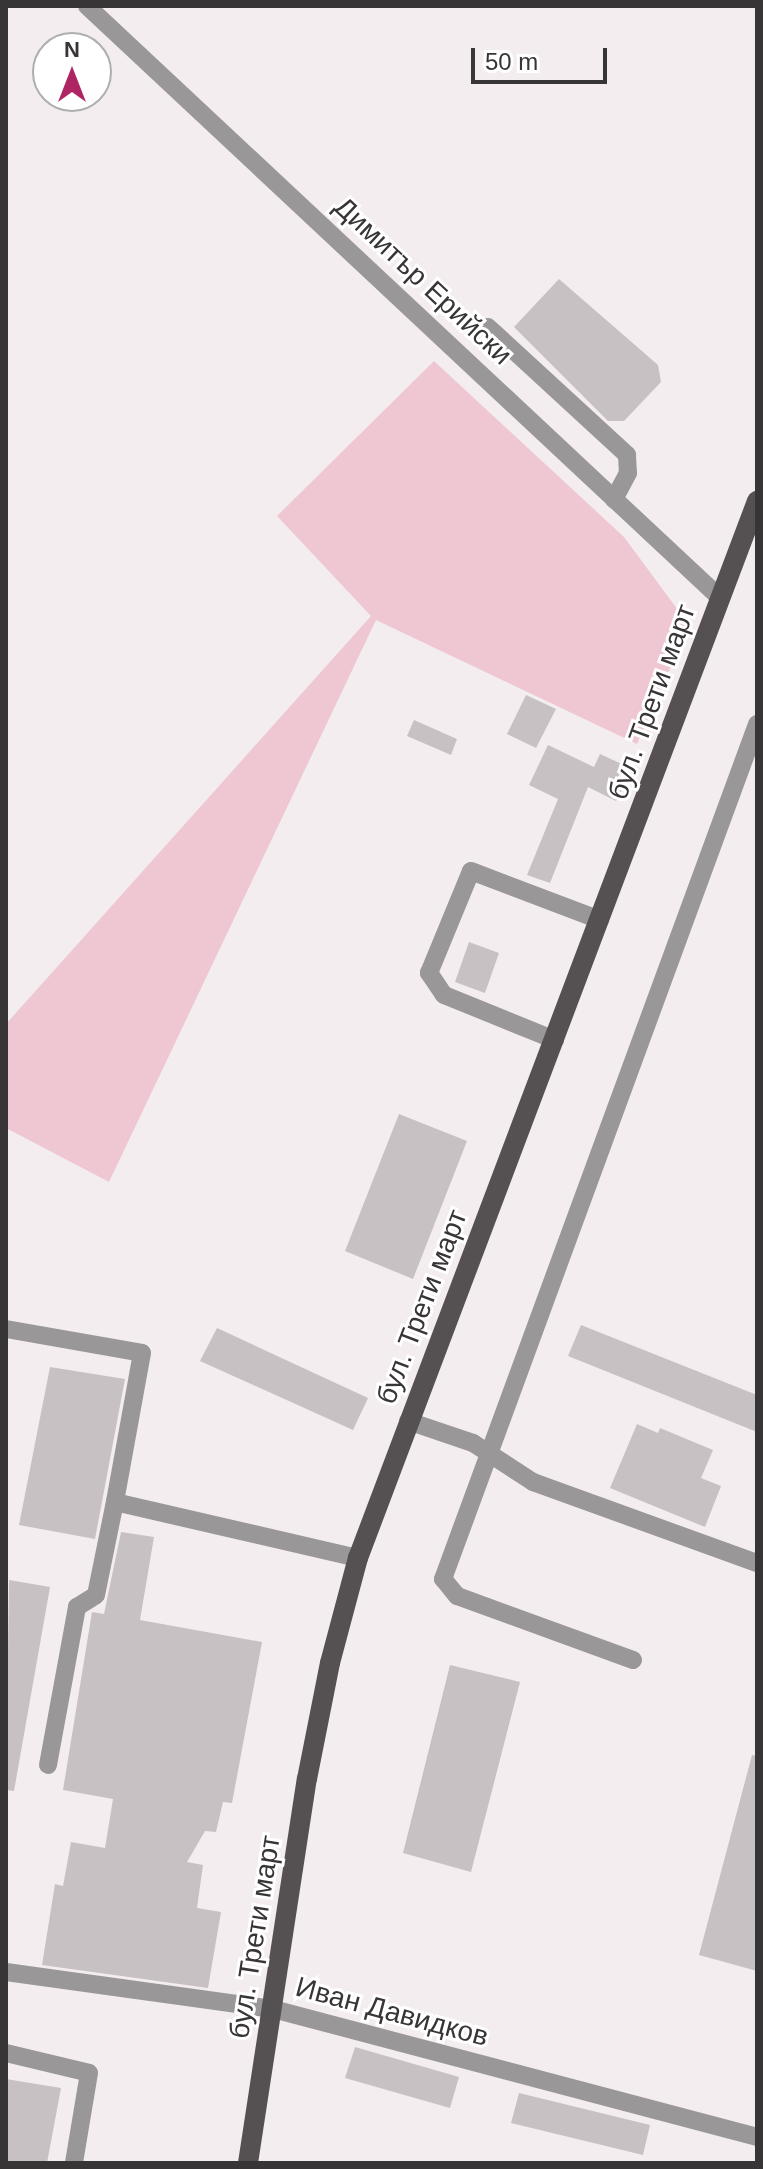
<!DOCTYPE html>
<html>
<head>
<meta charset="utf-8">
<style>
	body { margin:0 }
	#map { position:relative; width:763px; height:2169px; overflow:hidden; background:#f4edef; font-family:Helvetica,sans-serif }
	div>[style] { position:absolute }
	.green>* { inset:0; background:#eec7d2 }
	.building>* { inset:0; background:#c7c1c3 }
	.minor>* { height:18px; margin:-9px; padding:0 9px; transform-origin:9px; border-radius:9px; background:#9a9798 }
	.major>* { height:20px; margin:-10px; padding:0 10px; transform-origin:10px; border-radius:10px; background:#555052 }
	span { translate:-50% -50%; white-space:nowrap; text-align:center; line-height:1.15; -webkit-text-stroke:6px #fff; paint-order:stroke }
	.street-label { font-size:28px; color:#383536 }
	.frame { position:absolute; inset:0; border:8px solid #383536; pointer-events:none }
	.north { position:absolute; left:32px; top:32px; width:80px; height:80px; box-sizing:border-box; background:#fff; border:2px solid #afaeaf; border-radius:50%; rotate:0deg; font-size:22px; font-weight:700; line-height:32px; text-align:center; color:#383536 }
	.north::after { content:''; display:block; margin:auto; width:28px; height:36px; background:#af2564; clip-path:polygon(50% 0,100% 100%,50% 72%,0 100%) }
	.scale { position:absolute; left:471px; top:48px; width:136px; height:36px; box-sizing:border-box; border:4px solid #383536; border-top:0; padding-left:10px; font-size:24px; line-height:28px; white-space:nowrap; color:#383536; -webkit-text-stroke:6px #fff; paint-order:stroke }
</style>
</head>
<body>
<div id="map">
	<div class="green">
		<div style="clip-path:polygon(434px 361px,624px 537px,689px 625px,637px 744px,376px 620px,109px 1182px,6px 1128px,6px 1024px,371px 616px,277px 516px)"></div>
	</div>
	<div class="building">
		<div style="clip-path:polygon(559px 279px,658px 365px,661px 382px,624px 421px,608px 421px,514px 327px)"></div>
		<div style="clip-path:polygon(526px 695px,556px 709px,536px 748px,507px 734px)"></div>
		<div style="clip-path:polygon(414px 720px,457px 739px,451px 755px,407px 736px)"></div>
		<div style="clip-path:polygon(548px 745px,594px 767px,600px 754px,624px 765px,617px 779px,625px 783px,616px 801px,588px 787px,550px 883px,527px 875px,558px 799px,529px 785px)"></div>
		<div style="clip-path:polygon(469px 942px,499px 953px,485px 993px,455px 982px)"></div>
		<div style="clip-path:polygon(399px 1114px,467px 1141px,413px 1279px,345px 1251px)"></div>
		<div style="clip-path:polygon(581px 1325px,757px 1395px,757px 1432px,568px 1356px)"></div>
		<div style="clip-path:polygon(217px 1328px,368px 1398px,353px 1430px,200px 1361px)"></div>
		<div style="clip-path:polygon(50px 1367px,125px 1379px,95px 1539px,19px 1525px)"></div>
		<div style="clip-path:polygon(637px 1424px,658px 1433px,660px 1428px,713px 1450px,701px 1478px,721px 1486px,705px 1527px,610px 1488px)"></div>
		<div style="clip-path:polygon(121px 1532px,154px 1537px,140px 1620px,262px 1642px,232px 1803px,223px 1802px,216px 1832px,205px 1831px,187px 1862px,203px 1865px,197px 1908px,221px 1912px,208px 1988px,42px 1965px,55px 1884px,63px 1886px,71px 1842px,105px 1848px,113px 1799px,63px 1790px,92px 1612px,104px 1614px)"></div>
		<div style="clip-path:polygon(9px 1580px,50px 1587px,14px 1791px,6px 1790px)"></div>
		<div style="clip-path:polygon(450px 1665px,520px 1682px,471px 1872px,403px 1853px)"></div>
		<div style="clip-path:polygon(752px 1755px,757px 1756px,757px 1971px,699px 1955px)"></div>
		<div style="clip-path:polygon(355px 2047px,459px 2077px,450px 2108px,345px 2078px)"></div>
		<div style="clip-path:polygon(6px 2079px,61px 2088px,47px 2163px,6px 2163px)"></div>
		<div style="clip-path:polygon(519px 2093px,650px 2125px,643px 2155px,511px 2123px)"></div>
	</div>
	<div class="minor">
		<div style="left:87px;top:6px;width:867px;rotate:43.08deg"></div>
		<div style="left:488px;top:327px;width:189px;rotate:42.6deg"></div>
		<div style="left:627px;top:455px;width:18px;rotate:87deg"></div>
		<div style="left:628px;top:473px;width:30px;rotate:118deg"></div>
		<div style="left:555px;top:1040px;width:120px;rotate:-157.9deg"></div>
		<div style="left:444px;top:995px;width:27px;rotate:-124deg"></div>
		<div style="left:429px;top:973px;width:110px;rotate:-67.6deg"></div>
		<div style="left:471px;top:871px;width:138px;rotate:20.8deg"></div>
		<div style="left:6px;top:1329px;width:138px;rotate:10deg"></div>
		<div style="left:142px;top:1353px;width:151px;rotate:100.3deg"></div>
		<div style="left:115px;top:1502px;width:249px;rotate:13deg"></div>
		<div style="left:408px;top:1421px;width:69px;rotate:18.7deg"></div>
		<div style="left:473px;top:1443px;width:72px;rotate:33deg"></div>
		<div style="left:533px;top:1482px;width:238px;rotate:19.9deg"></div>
		<div style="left:633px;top:1660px;width:187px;rotate:-160deg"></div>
		<div style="left:457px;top:1596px;width:22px;rotate:-129deg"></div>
		<div style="left:443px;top:1579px;width:911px;rotate:-69.83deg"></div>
		<div style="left:48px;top:1765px;width:161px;rotate:-79.6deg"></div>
		<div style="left:77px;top:1607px;width:22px;rotate:-32deg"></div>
		<div style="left:96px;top:1595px;width:95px;rotate:-78.5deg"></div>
		<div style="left:6px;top:1972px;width:270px;rotate:7.9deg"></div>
		<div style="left:273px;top:2009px;width:501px;rotate:14.81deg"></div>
		<div style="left:6px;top:2053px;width:85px;rotate:13.5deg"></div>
		<div style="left:89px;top:2073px;width:91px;rotate:99.5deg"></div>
	</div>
	<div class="major">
		<div style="left:248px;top:2163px;width:389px;rotate:-81.3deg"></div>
		<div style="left:307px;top:1779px;width:118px;rotate:-78.8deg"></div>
		<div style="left:330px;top:1663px;width:109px;rotate:-75.1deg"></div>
		<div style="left:358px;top:1558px;width:1130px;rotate:-69.32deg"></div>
	</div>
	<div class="street-label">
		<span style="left:423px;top:281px;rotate:43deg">Димитър Ерийски</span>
		<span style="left:652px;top:702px;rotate:-70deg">бул. Трети март</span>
		<span style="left:422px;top:1307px;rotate:-69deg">бул. Трети март</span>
		<span style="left:255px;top:1937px;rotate:-81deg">бул. Трети март</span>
		<span style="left:392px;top:2012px;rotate:15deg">Иван Давидков</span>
	</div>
	<div class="frame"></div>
	<div class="north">N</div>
	<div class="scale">50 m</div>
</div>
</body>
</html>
